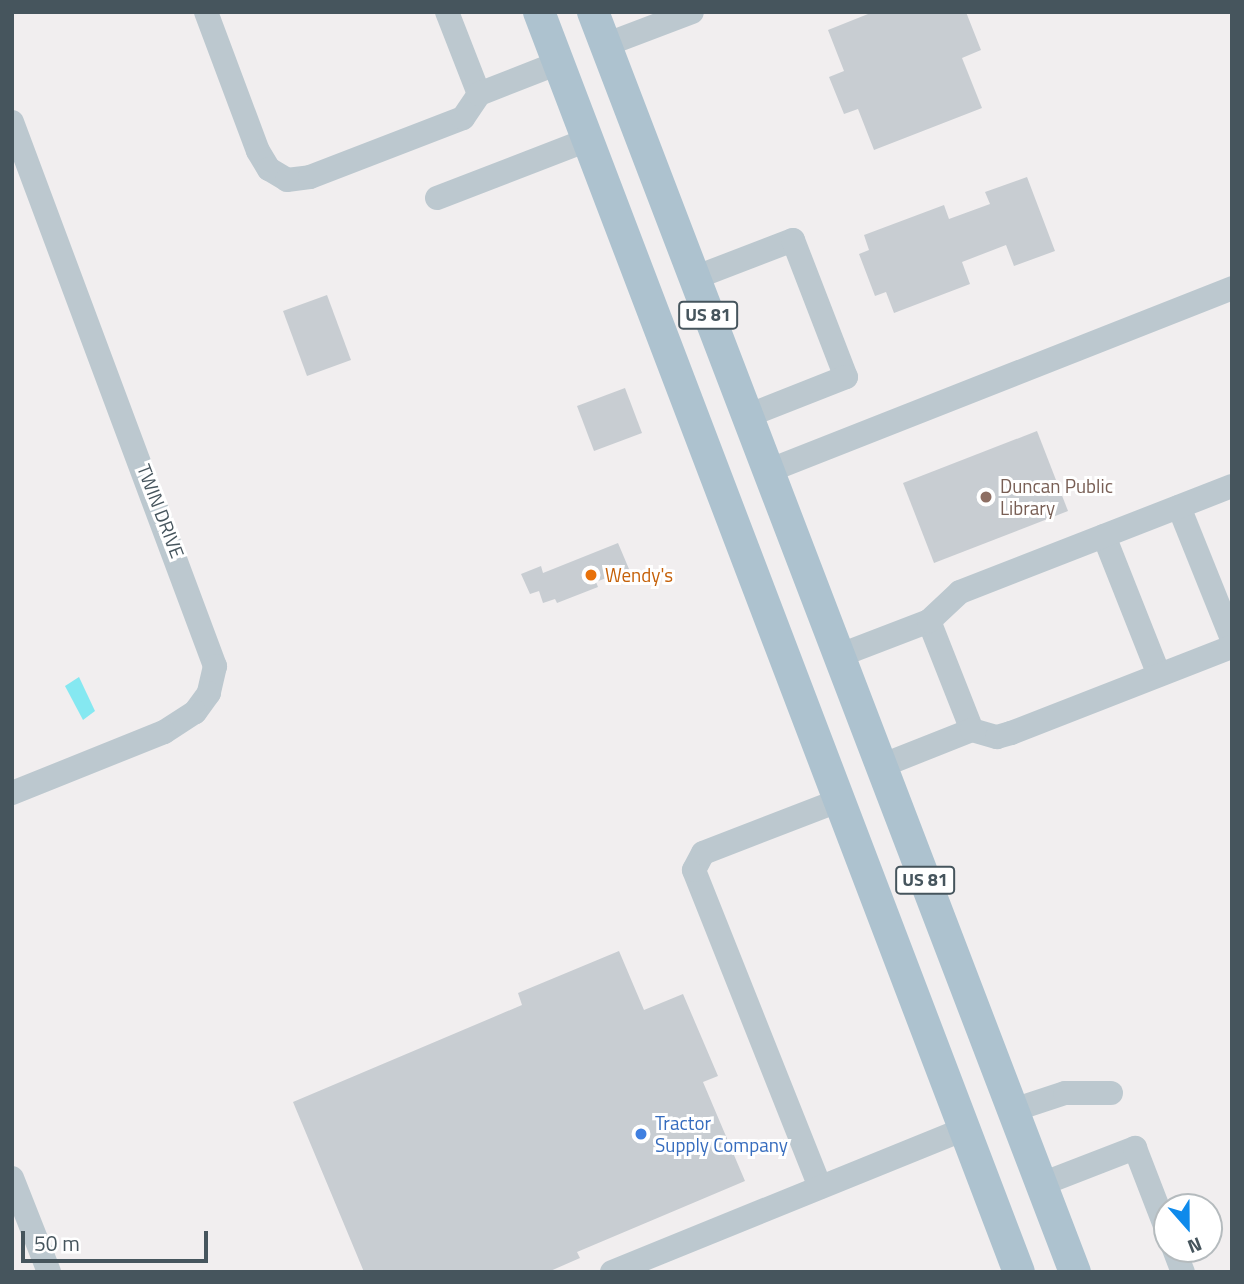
<!DOCTYPE html>
<html>
<head>
<meta charset="utf-8">
<style>
	body { margin:0 }
	#map { position:relative; width:1244px; height:1284px; overflow:hidden; background:#f1eeef; font-family:"Titillium Web",sans-serif }
	div>[style] { position:absolute }
	.water>* { inset:0; background:#85e8f1 }
	.building>* { inset:0; background:#c8cdd2 }
	.minor>* { height:24px; margin:-12px; padding:0 12px; transform-origin:12px; border-radius:12px; background:#bcc8cf }
	.major>* { height:32px; margin:-16px; padding:0 16px; transform-origin:16px; border-radius:16px; background:#adc2cf }
	.dots>* { width:19px; height:19px; translate:-50% -50%; box-sizing:border-box; border:4px solid #fff; border-radius:50% }
	span { translate:-50% -50%; white-space:nowrap; text-align:center; line-height:1.15; -webkit-text-stroke:6px #fff; paint-order:stroke }
	.shield-label span { padding:2px 5px; background:#fff; border:2px solid; border-radius:5px; -webkit-text-stroke-width:0 }
	.shield-label { font-size:18px; color:#46555d; font-weight:700 }
	.education-label { font-size:19px; color:#785e54 }
	.left { translate:0 -50%; text-align:left }
	.street-label { font-size:19px; color:#46555d }
	.food-label { font-size:19px; color:#c56008 }
	.shop-label { font-size:19px; color:#366cbe }
	.frame { position:absolute; inset:0; border:14px solid #46555d; pointer-events:none }
	.north { position:absolute; left:1153px; top:1193px; width:70px; height:70px; box-sizing:border-box; background:#fff; border:2px solid #b5bbbe; border-radius:50%; rotate:159deg; font-size:19px; font-weight:700; line-height:28px; text-align:center; color:#46555d }
	.north::after { content:''; display:block; margin:auto; width:24px; height:32px; background:#0f8aeb; clip-path:polygon(50% 0,100% 100%,50% 72%,0 100%) }
	.scale { position:absolute; left:21px; top:1231px; width:187px; height:32px; box-sizing:border-box; border:4px solid #46555d; border-top:0; padding-left:9px; font-size:21px; line-height:24px; white-space:nowrap; color:#46555d; -webkit-text-stroke:5px #fff; paint-order:stroke }
</style>
</head>
<body>
<div id="map">
	<div class="water">
		<div style="clip-path:polygon(79px 677px,95px 711px,83px 720px,65px 686px)"></div>
	</div>
	<div class="building">
		<div style="clip-path:polygon(873px 12px,966px 12px,981px 50px,962px 58px,982px 108px,874px 150px,858px 109px,844px 114px,829px 77px,844px 71px,828px 30px)"></div>
		<div style="clip-path:polygon(1027px 177px,1055px 251px,1014px 266px,1006px 245px,962px 262px,970px 284px,894px 313px,886px 292px,875px 296px,859px 254px,869px 250px,864px 235px,944px 205px,949px 219px,990px 204px,985px 192px)"></div>
		<div style="clip-path:polygon(327px 295px,351px 360px,307px 376px,283px 311px)"></div>
		<div style="clip-path:polygon(625px 388px,642px 433px,594px 451px,577px 406px)"></div>
		<div style="clip-path:polygon(1037px 431px,1068px 511px,934px 563px,903px 483px)"></div>
		<div style="clip-path:polygon(618px 543px,629px 569px,596px 582px,598px 587px,557px 603px,555px 599px,543px 603px,539px 591px,530px 594px,521px 574px,541px 566px,543px 573px)"></div>
		<div style="clip-path:polygon(619px 951px,644px 1010px,683px 994px,718px 1076px,703px 1082px,745px 1181px,577px 1252px,580px 1258px,548px 1272px,364px 1272px,293px 1102px,522px 1005px,518px 993px)"></div>
	</div>
	<div class="minor">
		<div style="left:206px;top:12px;width:148px;rotate:69.5deg"></div>
		<div style="left:258px;top:151px;width:21px;rotate:59deg"></div>
		<div style="left:269px;top:169px;width:21px;rotate:31deg"></div>
		<div style="left:287px;top:180px;width:23px;rotate:-7deg"></div>
		<div style="left:310px;top:177px;width:164px;rotate:-21.1deg"></div>
		<div style="left:463px;top:118px;width:29px;rotate:-56deg"></div>
		<div style="left:447px;top:12px;width:88px;rotate:68.7deg"></div>
		<div style="left:479px;top:94px;width:85px;rotate:-21.4deg"></div>
		<div style="left:605px;top:45px;width:93px;rotate:-20.8deg"></div>
		<div style="left:12px;top:122px;width:581px;rotate:69.54deg"></div>
		<div style="left:215px;top:666px;width:28px;rotate:103deg"></div>
		<div style="left:209px;top:693px;width:24px;rotate:126deg"></div>
		<div style="left:195px;top:712px;width:37px;rotate:147deg"></div>
		<div style="left:164px;top:732px;width:164px;rotate:158.1deg"></div>
		<div style="left:437px;top:198px;width:161px;rotate:-21.1deg"></div>
		<div style="left:694px;top:278px;width:106px;rotate:-21deg"></div>
		<div style="left:793px;top:240px;width:147px;rotate:68.9deg"></div>
		<div style="left:846px;top:377px;width:106px;rotate:158.5deg"></div>
		<div style="left:768px;top:471px;width:499px;rotate:-21.5deg"></div>
		<div style="left:1179px;top:507px;width:142px;rotate:68.1deg"></div>
		<div style="left:1104px;top:536px;width:149px;rotate:68.4deg"></div>
		<div style="left:929px;top:621px;width:117px;rotate:68.5deg"></div>
		<div style="left:838px;top:656px;width:97px;rotate:-21deg"></div>
		<div style="left:929px;top:621px;width:42px;rotate:-43.1deg"></div>
		<div style="left:960px;top:592px;width:292px;rotate:-21.3deg"></div>
		<div style="left:881px;top:766px;width:98px;rotate:-21.6deg"></div>
		<div style="left:972px;top:730px;width:26px;rotate:16deg"></div>
		<div style="left:997px;top:737px;width:15px;rotate:-16deg"></div>
		<div style="left:1011px;top:733px;width:237px;rotate:-21.3deg"></div>
		<div style="left:1013px;top:1110px;width:55px;rotate:-18.1deg"></div>
		<div style="left:1065px;top:1093px;width:46px"></div>
		<div style="left:12px;top:1178px;width:101px;rotate:68.5deg"></div>
		<div style="left:1042px;top:1184px;width:100px;rotate:-21.2deg"></div>
		<div style="left:1135px;top:1148px;width:89px;rotate:68.9deg"></div>
		<div style="left:820px;top:1187px;width:341px;rotate:-111.7deg"></div>
		<div style="left:694px;top:870px;width:19px;rotate:-62deg"></div>
		<div style="left:703px;top:853px;width:145px;rotate:-21.1deg"></div>
		<div style="left:1174px;top:1249px;width:25px;rotate:69deg"></div>
		<div style="left:612px;top:1272px;width:380px;rotate:-22.1deg"></div>
	</div>
	<div class="major">
		<div style="left:539px;top:12px;width:1348px;rotate:69.15deg"></div>
		<div style="left:593px;top:12px;width:1349px;rotate:69.07deg"></div>
	</div>
	<div class="dots">
		<div style="left:986px;top:497px;background:#8d6e63"></div>
		<div style="left:591px;top:575px;background:#e8710a"></div>
		<div style="left:641px;top:1134px;background:#3f7fe0"></div>
	</div>
	<div class="shield-label">
		<span style="left:708px;top:315px">US 81</span>
		<span style="left:925px;top:880px">US 81</span>
	</div>
	<div class="education-label">
		<span class="left" style="left:1000px;top:497px">Duncan Public<br>Library</span>
	</div>
	<div class="street-label">
		<span style="left:161px;top:511px;rotate:69deg">TWIN DRIVE</span>
	</div>
	<div class="food-label">
		<span class="left" style="left:605px;top:575px">Wendy's</span>
	</div>
	<div class="shop-label">
		<span class="left" style="left:655px;top:1134px">Tractor<br>Supply Company</span>
	</div>
	<div class="frame"></div>
	<div class="north">N</div>
	<div class="scale">50 m</div>
</div>
</body>
</html>
